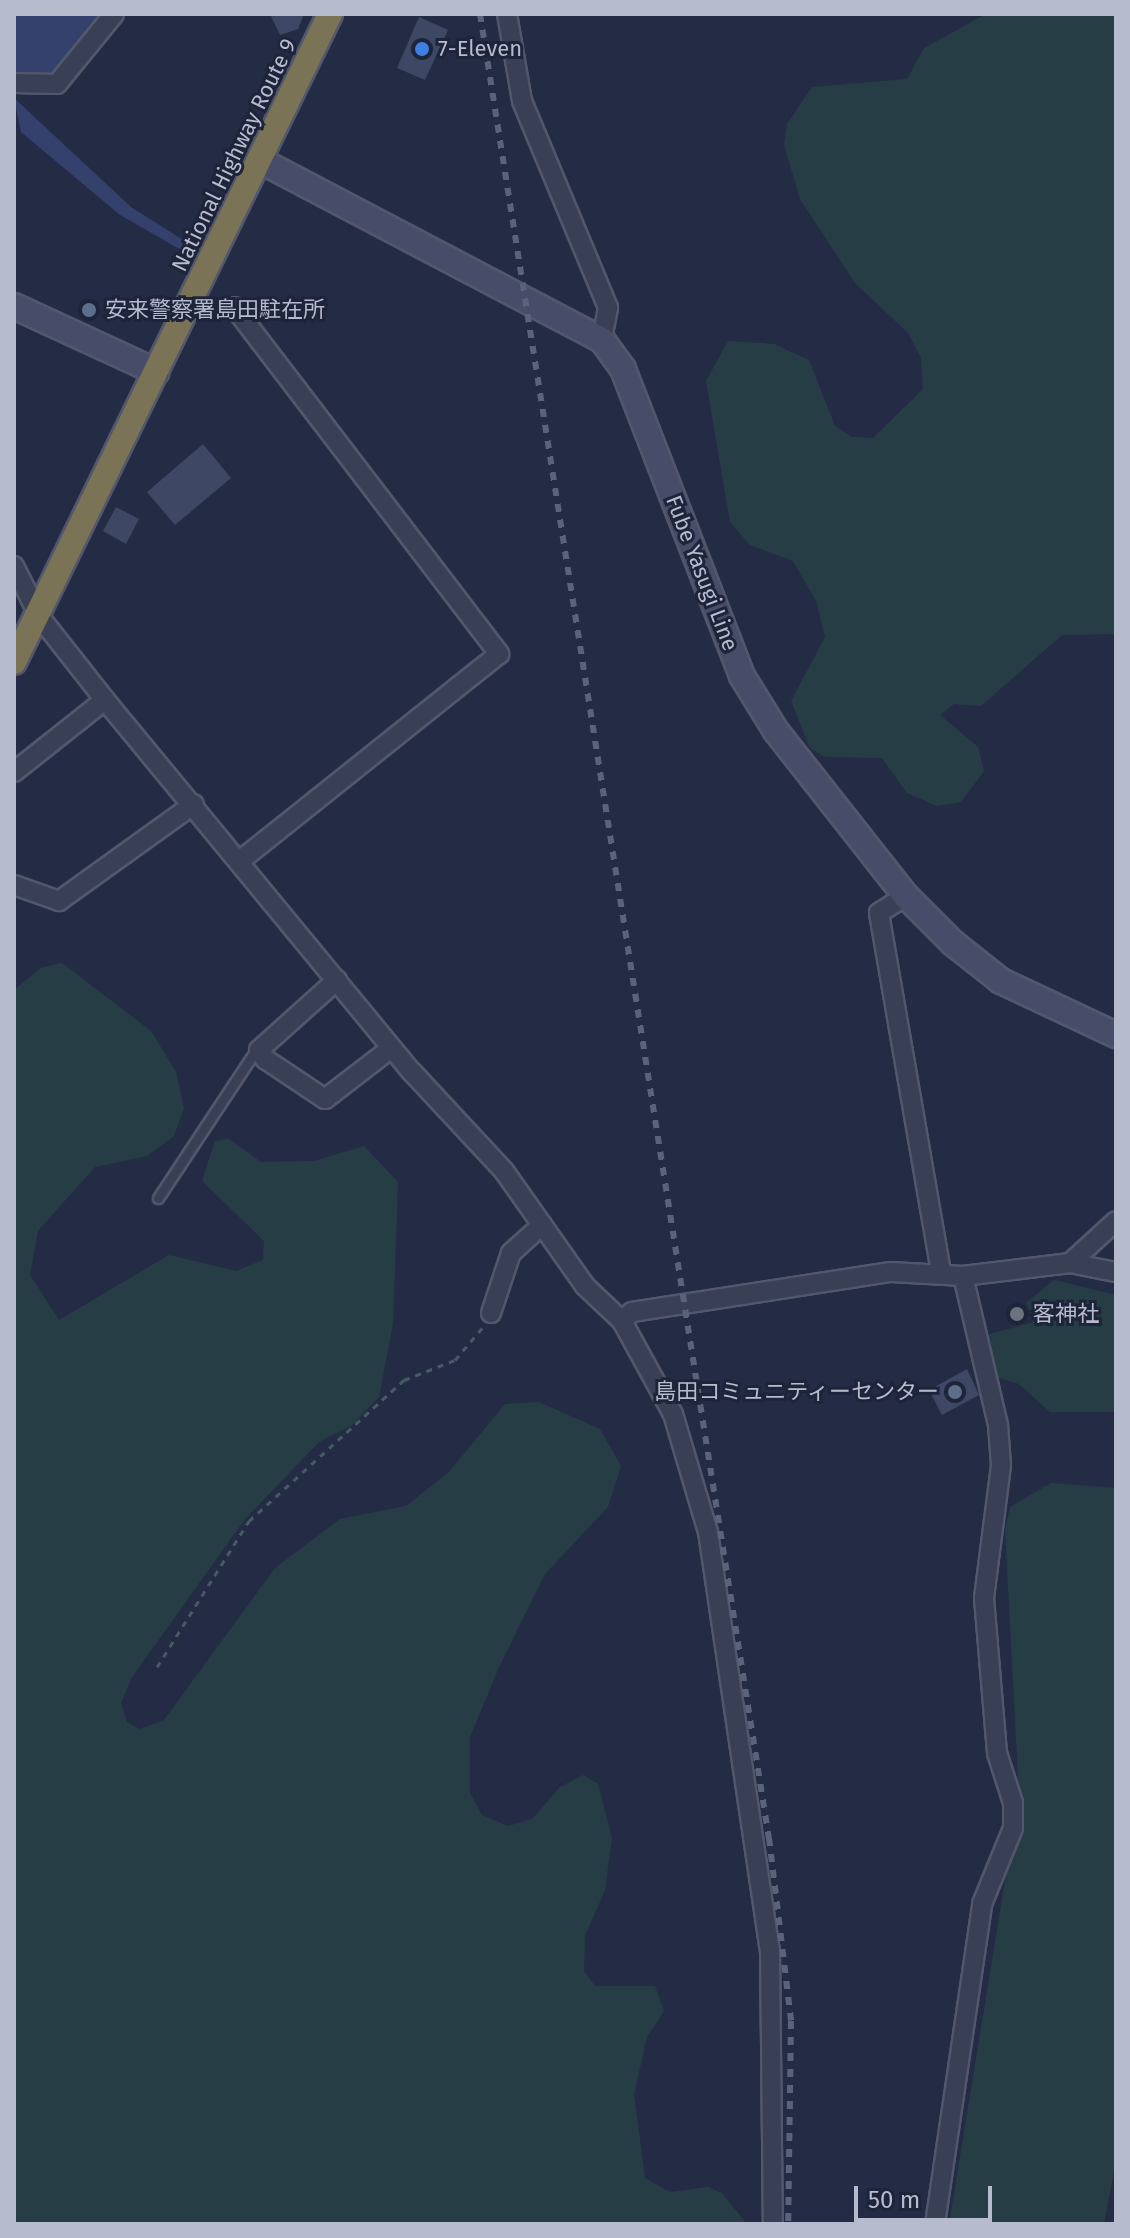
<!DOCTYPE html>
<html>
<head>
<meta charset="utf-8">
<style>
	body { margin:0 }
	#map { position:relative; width:1130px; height:2238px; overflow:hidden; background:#242c45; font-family:"Fira Sans","Noto Sans JP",sans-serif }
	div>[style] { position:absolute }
	.green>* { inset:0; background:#263d46 }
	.water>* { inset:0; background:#34416c }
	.building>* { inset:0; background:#3e4763 }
	.path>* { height:3px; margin-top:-1.5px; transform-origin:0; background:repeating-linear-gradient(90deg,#455a62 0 6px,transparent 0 12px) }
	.roads { filter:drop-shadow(2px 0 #52576c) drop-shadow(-2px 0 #52576c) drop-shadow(0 2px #52576c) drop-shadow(0 -2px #52576c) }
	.lane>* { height:9px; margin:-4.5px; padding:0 4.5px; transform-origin:4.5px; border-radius:4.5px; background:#393f55 }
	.street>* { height:18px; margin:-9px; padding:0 9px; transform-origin:9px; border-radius:9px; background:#393f55 }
	.secondary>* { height:24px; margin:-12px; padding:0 12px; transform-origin:12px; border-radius:12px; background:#474d68 }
	.highway>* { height:24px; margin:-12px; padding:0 12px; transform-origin:12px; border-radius:12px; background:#7b7355 }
	.rail>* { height:6px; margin-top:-3px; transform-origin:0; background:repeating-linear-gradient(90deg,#5b627c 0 8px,transparent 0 16px) }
	.dots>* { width:22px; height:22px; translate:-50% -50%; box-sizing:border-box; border:4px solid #1e243a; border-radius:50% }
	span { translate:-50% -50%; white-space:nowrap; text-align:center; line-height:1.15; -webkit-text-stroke:6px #1e243a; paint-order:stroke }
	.poi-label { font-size:22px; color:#b7bbce }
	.left { translate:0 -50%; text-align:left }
	.right { translate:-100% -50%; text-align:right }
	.street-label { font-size:22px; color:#b7bbce }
	.frame { position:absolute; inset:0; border:16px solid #b7bbce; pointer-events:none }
	.scale { position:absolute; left:854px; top:2186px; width:138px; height:36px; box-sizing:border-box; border:4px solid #b7bbce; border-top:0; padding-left:10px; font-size:24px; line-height:28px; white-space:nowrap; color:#b7bbce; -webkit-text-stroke:6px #1e243a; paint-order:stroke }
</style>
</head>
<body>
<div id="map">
	<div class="green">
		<div style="clip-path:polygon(986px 14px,1116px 14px,1116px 634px,1062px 635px,981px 706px,954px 704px,940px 715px,978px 747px,984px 771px,961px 802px,937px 806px,907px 793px,882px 758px,825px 757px,810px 748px,791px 701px,825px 637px,816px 601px,793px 561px,750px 545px,730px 522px,706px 381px,728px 341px,774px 344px,809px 360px,835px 426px,852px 437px,873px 438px,923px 389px,921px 358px,908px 333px,855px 283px,800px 199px,784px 145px,787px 124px,812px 87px,907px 79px,924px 48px)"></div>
		<div style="clip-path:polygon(62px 963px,151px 1031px,176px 1072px,184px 1108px,174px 1136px,147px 1156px,95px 1167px,38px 1231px,30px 1275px,59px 1320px,169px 1255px,236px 1271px,263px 1260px,264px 1241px,202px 1181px,215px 1141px,229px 1139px,261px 1162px,314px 1161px,364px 1146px,398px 1182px,393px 1324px,379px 1397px,352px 1425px,319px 1442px,245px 1519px,132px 1677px,121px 1703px,127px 1722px,140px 1729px,164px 1720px,275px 1568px,340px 1519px,406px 1506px,449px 1472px,505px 1404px,539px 1402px,600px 1429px,621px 1466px,608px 1507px,545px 1574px,500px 1665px,470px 1737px,470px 1793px,482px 1815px,508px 1826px,532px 1819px,560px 1787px,583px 1775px,598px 1784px,612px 1838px,605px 1890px,585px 1936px,584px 1971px,595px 1986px,655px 1986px,664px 2011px,647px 2037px,634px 2094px,645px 2178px,670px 2192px,708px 2187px,722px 2193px,747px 2224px,14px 2224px,14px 990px,41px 968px)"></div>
		<div style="clip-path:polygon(1054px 1280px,1116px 1295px,1116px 1412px,1050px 1412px,1019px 1384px,996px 1377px,982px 1336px,1034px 1322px,1026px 1303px)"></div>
		<div style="clip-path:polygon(1051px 1483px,1116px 1488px,1116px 2161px,1104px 2224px,949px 2224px,1019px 1795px,1005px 1530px,1010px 1507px)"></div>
	</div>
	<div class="water">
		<div style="clip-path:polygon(14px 14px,105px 14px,62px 72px,14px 76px)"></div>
		<div style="clip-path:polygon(14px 98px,131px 207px,188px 243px,183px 251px,120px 215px,21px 132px)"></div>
	</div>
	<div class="building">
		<div style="clip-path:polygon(270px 14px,304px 14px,298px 29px,280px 35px)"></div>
		<div style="clip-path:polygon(419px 17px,448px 30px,425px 80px,397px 68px)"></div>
		<div style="clip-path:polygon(203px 444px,231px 478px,175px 525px,147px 492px)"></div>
		<div style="clip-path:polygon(116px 507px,139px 519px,126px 544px,103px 531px)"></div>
		<div style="clip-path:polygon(967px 1369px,979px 1395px,942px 1415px,929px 1390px)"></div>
	</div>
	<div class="path">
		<div style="left:157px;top:1667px;width:173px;rotate:-57.8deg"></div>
		<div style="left:249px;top:1521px;width:210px;rotate:-42.3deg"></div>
		<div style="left:404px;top:1380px;width:55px;rotate:-21.4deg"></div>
		<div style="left:455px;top:1360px;width:42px;rotate:-49.8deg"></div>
	</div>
	<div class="roads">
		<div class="lane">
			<div style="left:158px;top:1198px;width:170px;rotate:-56.5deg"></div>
		</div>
		<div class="street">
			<div style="left:507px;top:14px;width:88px;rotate:80.2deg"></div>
			<div style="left:522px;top:101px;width:224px;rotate:67.4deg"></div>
			<div style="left:608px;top:308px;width:33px;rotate:101deg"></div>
			<div style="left:14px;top:83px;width:43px;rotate:1.3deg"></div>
			<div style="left:57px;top:84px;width:90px;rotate:-50.8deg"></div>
			<div style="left:234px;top:307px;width:437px;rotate:52.6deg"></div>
			<div style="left:499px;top:654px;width:332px;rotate:141.4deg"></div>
			<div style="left:14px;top:566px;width:56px;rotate:63.4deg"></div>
			<div style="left:39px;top:616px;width:107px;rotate:51.8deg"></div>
			<div style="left:105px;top:700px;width:482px;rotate:50.5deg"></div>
			<div style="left:412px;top:1072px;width:135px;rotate:47.1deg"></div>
			<div style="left:504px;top:1171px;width:141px;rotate:54.8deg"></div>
			<div style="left:585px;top:1286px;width:51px;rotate:43.4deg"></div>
			<div style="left:622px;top:1321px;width:13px;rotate:-42deg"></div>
			<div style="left:632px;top:1312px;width:262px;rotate:-8.8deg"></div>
			<div style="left:891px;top:1272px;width:72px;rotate:3.2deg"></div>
			<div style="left:963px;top:1276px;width:108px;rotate:-6.9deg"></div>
			<div style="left:1070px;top:1263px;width:47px;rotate:11.1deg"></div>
			<div style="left:14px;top:772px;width:116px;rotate:-38.4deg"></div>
			<div style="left:14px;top:885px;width:48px;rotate:19.6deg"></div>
			<div style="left:59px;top:901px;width:166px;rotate:-35.7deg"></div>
			<div style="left:906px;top:896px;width:32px;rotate:148deg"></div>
			<div style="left:879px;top:913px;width:363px;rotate:80.2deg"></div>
			<div style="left:337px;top:980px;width:105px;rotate:138.1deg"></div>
			<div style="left:259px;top:1050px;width:11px;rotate:56deg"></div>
			<div style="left:265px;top:1059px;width:72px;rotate:33.7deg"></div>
			<div style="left:325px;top:1099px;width:77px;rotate:-37.6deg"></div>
			<div style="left:1070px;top:1263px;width:62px;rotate:-42.4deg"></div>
			<div style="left:491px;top:1313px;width:63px;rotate:-71.6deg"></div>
			<div style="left:511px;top:1253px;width:42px;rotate:-42.1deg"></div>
			<div style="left:622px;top:1321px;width:106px;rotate:61.3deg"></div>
			<div style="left:673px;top:1414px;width:123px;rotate:73.5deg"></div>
			<div style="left:708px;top:1532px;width:423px;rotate:81.6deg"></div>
			<div style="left:770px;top:1950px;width:274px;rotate:89.4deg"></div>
			<div style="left:935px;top:2224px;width:323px;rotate:-81.6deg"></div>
			<div style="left:982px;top:1904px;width:82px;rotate:-67.8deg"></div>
			<div style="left:1013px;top:1828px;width:25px;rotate:-90deg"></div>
			<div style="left:1013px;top:1803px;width:52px;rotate:-107.7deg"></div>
			<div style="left:997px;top:1753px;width:156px;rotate:-94.8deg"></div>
			<div style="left:984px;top:1598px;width:134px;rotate:-82.7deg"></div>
			<div style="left:1001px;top:1465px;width:40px;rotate:-94.3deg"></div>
			<div style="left:998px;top:1425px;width:153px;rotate:-103.2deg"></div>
		</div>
		<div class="secondary">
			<div style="left:261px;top:161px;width:385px;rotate:27.7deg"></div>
			<div style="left:602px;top:340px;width:36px;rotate:54deg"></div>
			<div style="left:623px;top:369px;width:329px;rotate:68.8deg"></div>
			<div style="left:742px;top:676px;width:65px;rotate:58.3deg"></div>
			<div style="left:776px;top:731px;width:210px;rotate:51.8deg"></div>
			<div style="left:906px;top:896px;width:66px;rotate:45deg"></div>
			<div style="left:953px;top:943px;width:61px;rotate:38.4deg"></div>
			<div style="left:1001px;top:981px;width:127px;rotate:25.2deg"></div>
			<div style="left:14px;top:306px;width:157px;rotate:24.8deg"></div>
		</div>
		<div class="highway">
			<div style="left:14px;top:662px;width:721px;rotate:-64deg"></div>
		</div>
	</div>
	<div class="rail">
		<div style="left:480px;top:14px;width:1847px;rotate:81deg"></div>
		<div style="left:769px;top:1838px;width:184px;rotate:83.1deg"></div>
		<div style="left:791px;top:2021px;width:203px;rotate:90.8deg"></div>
	</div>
	<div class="dots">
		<div style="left:422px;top:49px;background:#3f7fe0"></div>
		<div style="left:89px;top:310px;background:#5c6f8a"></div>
		<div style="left:1017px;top:1314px;background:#6b7280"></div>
		<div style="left:955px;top:1392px;background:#5c6f8a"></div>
	</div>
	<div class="poi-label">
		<span class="left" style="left:438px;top:49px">7-Eleven</span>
		<span class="left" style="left:105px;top:310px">安来警察署島田駐在所</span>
		<span class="left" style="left:1033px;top:1314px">客神社</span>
		<span class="right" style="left:939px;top:1392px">島田コミュニティーセンター</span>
	</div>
	<div class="street-label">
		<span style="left:234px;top:155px;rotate:-64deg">National Highway Route 9</span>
		<span style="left:702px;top:573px;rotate:69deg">Fube Yasugi Line</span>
	</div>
	<div class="frame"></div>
	<div class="scale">50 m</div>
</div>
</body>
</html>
